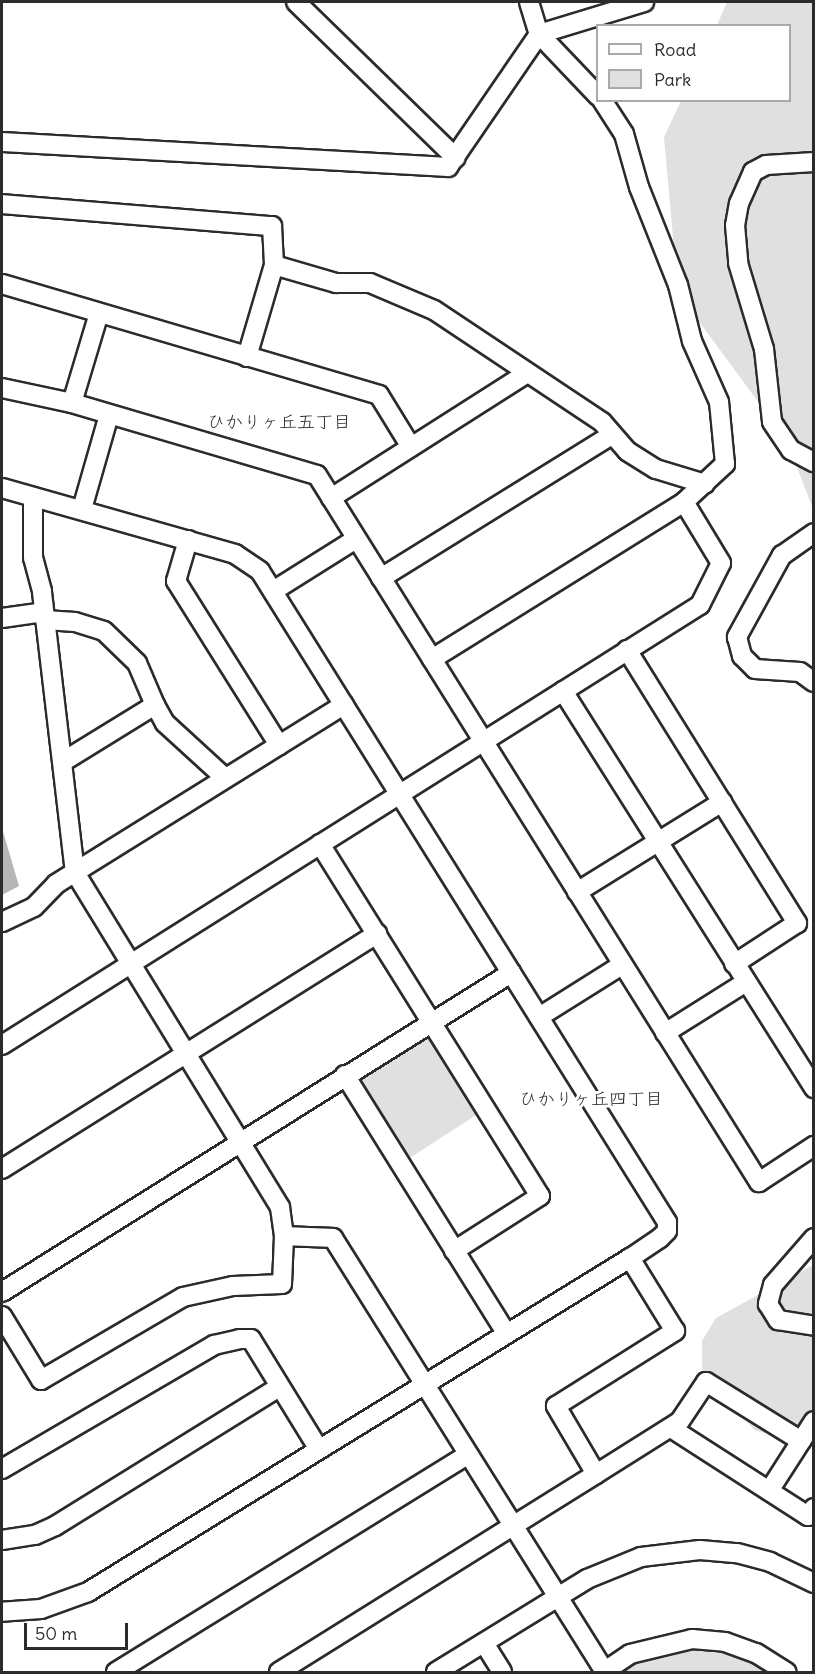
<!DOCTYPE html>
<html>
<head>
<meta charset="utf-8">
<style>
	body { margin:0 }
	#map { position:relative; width:815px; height:1674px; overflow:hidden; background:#fff; font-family:Delius,"Klee One",sans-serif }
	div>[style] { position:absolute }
	.green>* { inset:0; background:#e0e0e0 }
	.water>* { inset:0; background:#b6b6b6 }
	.roads { filter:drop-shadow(2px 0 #2b2b2b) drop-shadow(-2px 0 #2b2b2b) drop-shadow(0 2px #2b2b2b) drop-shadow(0 -2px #2b2b2b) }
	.minor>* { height:18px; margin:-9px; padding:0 9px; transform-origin:9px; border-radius:9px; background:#fff }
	span { translate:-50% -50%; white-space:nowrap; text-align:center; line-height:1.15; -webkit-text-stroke:6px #fff; paint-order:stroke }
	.neighbourhood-label { font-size:18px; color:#2b2b2b }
	.frame { position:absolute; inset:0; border:3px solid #2b2b2b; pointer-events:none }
	.legend { position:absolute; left:596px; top:24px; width:195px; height:78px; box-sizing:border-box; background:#fff; border:2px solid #aaa; margin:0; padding:8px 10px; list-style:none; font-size:18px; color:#2b2b2b }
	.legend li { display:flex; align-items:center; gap:12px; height:30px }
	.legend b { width:30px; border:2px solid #aaa }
	.scale { position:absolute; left:24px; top:1623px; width:104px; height:27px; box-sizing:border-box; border:3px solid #2b2b2b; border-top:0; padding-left:8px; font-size:18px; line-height:21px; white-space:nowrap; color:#2b2b2b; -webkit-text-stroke:4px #fff; paint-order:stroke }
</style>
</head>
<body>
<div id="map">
	<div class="green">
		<div style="clip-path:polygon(727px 2px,813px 2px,813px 509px,787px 441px,678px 293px,664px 137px,681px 101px,790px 100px,790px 26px,717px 25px)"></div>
		<div style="clip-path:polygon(426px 1033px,432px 1035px,481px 1112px,405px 1161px,356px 1082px,357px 1077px)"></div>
		<div style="clip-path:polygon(813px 1265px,813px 1446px,754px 1430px,702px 1369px,702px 1341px,716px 1318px)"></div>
		<div style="clip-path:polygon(683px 1647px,740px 1653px,777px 1672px,616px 1672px,636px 1660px)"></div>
	</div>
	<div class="water">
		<div style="clip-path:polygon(2px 828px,19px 886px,2px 895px)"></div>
	</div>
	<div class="roads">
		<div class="minor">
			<div style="left:296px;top:2px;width:223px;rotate:44.3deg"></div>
			<div style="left:529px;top:2px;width:34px;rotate:73deg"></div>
			<div style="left:539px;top:34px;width:86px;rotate:46.4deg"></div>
			<div style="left:2px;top:142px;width:447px;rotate:3.2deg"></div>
			<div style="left:448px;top:167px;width:161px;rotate:-55.6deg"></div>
			<div style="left:539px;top:34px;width:110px;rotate:-16.9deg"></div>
			<div style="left:814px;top:162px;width:48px;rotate:176.4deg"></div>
			<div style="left:766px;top:165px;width:15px;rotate:152deg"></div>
			<div style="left:753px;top:172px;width:34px;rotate:114deg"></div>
			<div style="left:739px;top:203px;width:22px;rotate:100deg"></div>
			<div style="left:735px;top:225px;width:38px;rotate:85deg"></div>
			<div style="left:738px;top:263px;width:90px;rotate:73.2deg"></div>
			<div style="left:764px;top:349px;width:73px;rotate:83.7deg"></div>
			<div style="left:772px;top:422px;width:34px;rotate:56deg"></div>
			<div style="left:791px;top:450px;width:26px;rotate:28deg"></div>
			<div style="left:2px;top:204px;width:271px;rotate:4.7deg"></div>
			<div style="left:272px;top:226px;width:39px;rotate:87deg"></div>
			<div style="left:274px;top:265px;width:96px;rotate:106.4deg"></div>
			<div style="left:274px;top:265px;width:65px;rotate:16.2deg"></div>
			<div style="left:336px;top:283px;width:34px"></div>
			<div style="left:370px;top:283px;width:69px;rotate:22.9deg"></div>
			<div style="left:434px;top:310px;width:202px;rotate:33.7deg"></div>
			<div style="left:602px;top:422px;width:38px;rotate:49deg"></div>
			<div style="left:627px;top:451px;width:34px;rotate:32deg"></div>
			<div style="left:656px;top:469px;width:51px;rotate:17deg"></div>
			<div style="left:2px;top:284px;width:393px;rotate:16.4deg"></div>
			<div style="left:379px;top:395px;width:61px;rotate:58.4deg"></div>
			<div style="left:2px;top:388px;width:72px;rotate:12.1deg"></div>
			<div style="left:72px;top:403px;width:255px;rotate:16.4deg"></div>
			<div style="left:317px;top:475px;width:834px;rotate:57.99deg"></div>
			<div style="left:759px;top:1182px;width:66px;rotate:-33.2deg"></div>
			<div style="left:72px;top:403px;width:94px;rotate:-73.3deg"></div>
			<div style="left:2px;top:488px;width:242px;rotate:15.8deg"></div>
			<div style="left:235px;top:554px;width:30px;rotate:34deg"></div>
			<div style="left:260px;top:571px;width:768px;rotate:57.99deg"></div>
			<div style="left:667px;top:1222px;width:9px;rotate:90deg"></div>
			<div style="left:667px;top:1231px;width:10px;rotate:135deg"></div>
			<div style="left:660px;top:1238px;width:36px;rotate:146deg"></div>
			<div style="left:630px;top:1258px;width:637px;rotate:148.36deg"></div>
			<div style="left:88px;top:1592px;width:50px;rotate:160.1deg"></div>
			<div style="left:41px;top:1609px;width:39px;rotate:176deg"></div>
			<div style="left:331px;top:498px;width:232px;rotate:-32.5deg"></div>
			<div style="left:82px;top:509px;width:98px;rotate:-74deg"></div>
			<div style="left:814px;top:533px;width:39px;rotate:145deg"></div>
			<div style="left:782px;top:555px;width:94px;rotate:118.8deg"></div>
			<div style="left:737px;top:637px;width:20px;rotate:75deg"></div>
			<div style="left:742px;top:656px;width:18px;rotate:45deg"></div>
			<div style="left:755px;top:669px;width:45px;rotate:3.8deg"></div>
			<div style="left:800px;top:672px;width:17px;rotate:36deg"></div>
			<div style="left:188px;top:540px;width:43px;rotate:106.3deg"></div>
			<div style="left:176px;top:581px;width:194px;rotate:57.9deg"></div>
			<div style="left:381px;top:578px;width:272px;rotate:-31.8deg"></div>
			<div style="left:273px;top:591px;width:98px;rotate:-32.1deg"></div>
			<div style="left:2px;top:618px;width:42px;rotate:-8.1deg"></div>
			<div style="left:45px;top:620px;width:30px;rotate:4deg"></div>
			<div style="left:75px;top:622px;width:30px;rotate:17deg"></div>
			<div style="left:104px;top:631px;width:46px;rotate:44.1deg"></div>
			<div style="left:137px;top:663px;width:46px;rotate:66.8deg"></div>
			<div style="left:627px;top:650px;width:322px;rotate:58.1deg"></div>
			<div style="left:797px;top:923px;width:75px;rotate:146.9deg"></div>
			<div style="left:432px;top:659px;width:297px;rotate:-31.9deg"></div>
			<div style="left:684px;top:502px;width:56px;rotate:-42.8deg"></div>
			<div style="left:725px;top:464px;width:62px;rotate:-95.5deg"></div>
			<div style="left:719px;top:402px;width:67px;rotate:-113.9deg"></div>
			<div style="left:692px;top:341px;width:58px;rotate:-104deg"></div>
			<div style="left:678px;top:285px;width:105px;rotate:-111.7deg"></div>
			<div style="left:639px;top:187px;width:55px;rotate:-105.8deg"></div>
			<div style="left:624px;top:134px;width:40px;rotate:-122.9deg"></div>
			<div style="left:563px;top:691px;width:470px;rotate:57.7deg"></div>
			<div style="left:64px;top:761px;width:107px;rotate:-31.6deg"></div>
			<div style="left:155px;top:705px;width:21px;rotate:61deg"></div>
			<div style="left:165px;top:723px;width:81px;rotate:42.5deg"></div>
			<div style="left:320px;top:844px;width:415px;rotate:58deg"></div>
			<div style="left:540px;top:1196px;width:102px;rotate:147.4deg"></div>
			<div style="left:577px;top:892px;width:171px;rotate:-31.8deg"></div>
			<div style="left:2px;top:922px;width:35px;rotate:-25deg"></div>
			<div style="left:34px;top:907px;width:32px;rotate:-46deg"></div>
			<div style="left:56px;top:884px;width:339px;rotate:-31.9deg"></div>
			<div style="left:539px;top:1017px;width:98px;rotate:-32.1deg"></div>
			<div style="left:665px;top:1033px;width:96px;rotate:-32.2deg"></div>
			<div style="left:2px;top:1045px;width:825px;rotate:-32.23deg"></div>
			<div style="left:700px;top:605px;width:47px;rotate:-63.4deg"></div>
			<div style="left:721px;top:563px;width:71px;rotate:-121.2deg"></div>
			<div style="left:345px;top:1075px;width:305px;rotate:58deg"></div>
			<div style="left:2px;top:1169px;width:443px;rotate:-32.1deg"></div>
			<div style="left:284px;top:1236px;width:49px;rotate:2.3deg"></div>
			<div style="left:333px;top:1238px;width:512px;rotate:57.92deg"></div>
			<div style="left:814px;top:1238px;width:62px;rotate:131.1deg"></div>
			<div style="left:773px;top:1285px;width:20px;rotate:105deg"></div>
			<div style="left:768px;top:1304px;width:19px;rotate:58deg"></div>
			<div style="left:778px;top:1320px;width:36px;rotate:9deg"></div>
			<div style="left:2px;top:1292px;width:601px;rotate:-32.08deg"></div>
			<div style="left:2px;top:1316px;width:75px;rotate:58.6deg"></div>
			<div style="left:41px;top:1380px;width:164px;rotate:-30.3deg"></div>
			<div style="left:183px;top:1297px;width:51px;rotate:-12.4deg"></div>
			<div style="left:233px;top:1286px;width:49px;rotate:-2.3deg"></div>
			<div style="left:282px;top:1284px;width:48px;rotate:-87.6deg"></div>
			<div style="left:284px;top:1236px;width:29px;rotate:-98deg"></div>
			<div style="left:280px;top:1207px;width:392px;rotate:-121.5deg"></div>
			<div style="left:75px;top:873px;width:284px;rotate:-96.7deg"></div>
			<div style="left:42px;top:591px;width:34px;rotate:-105deg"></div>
			<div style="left:33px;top:558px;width:61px;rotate:-90deg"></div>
			<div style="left:671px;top:1428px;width:163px;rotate:32.7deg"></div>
			<div style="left:808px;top:1516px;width:10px;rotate:-53deg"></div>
			<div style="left:2px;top:1469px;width:246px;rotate:-30.3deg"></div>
			<div style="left:214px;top:1345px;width:26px;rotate:-13deg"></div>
			<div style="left:239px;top:1339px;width:12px"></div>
			<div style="left:251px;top:1339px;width:128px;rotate:58.4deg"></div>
			<div style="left:596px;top:1474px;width:99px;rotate:-32.2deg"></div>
			<div style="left:680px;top:1421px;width:47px;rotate:-56.3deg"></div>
			<div style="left:706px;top:1382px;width:112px;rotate:31.8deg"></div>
			<div style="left:769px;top:1491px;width:83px;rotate:-57.3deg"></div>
			<div style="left:2px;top:1540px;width:33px;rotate:-9deg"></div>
			<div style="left:35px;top:1535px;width:22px;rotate:-24deg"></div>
			<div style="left:55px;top:1526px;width:264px;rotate:-31.8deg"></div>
			<div style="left:484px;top:1643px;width:34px;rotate:58deg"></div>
			<div style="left:605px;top:1671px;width:30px;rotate:-34deg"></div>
			<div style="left:630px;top:1654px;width:64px;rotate:-13.6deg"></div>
			<div style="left:692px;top:1639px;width:33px;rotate:5deg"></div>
			<div style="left:725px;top:1642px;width:33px;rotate:20deg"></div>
			<div style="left:756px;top:1653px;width:36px;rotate:32deg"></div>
			<div style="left:116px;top:1672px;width:414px;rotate:-31.7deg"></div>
			<div style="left:279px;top:1672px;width:374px;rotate:-32deg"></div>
			<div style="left:596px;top:1474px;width:79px;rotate:-120.5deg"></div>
			<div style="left:556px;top:1406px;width:141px;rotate:-32.2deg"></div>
			<div style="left:675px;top:1331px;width:86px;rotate:-121.7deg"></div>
			<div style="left:436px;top:1672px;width:177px;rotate:-31.6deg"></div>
			<div style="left:587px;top:1579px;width:58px;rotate:-22.2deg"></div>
			<div style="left:641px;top:1557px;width:59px;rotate:-6.8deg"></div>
			<div style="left:700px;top:1550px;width:37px;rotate:5deg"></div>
			<div style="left:737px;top:1553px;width:34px;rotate:15deg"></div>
			<div style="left:770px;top:1562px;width:49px;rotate:25.5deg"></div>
		</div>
	</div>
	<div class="neighbourhood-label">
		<span style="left:279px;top:422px">ひかりヶ丘五丁目</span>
		<span style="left:591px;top:1099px">ひかりヶ丘四丁目</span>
	</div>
	<div class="frame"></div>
	<ul class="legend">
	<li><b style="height:8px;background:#fff"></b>Road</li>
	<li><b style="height:16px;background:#e0e0e0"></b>Park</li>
	</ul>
	<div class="scale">50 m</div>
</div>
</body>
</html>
